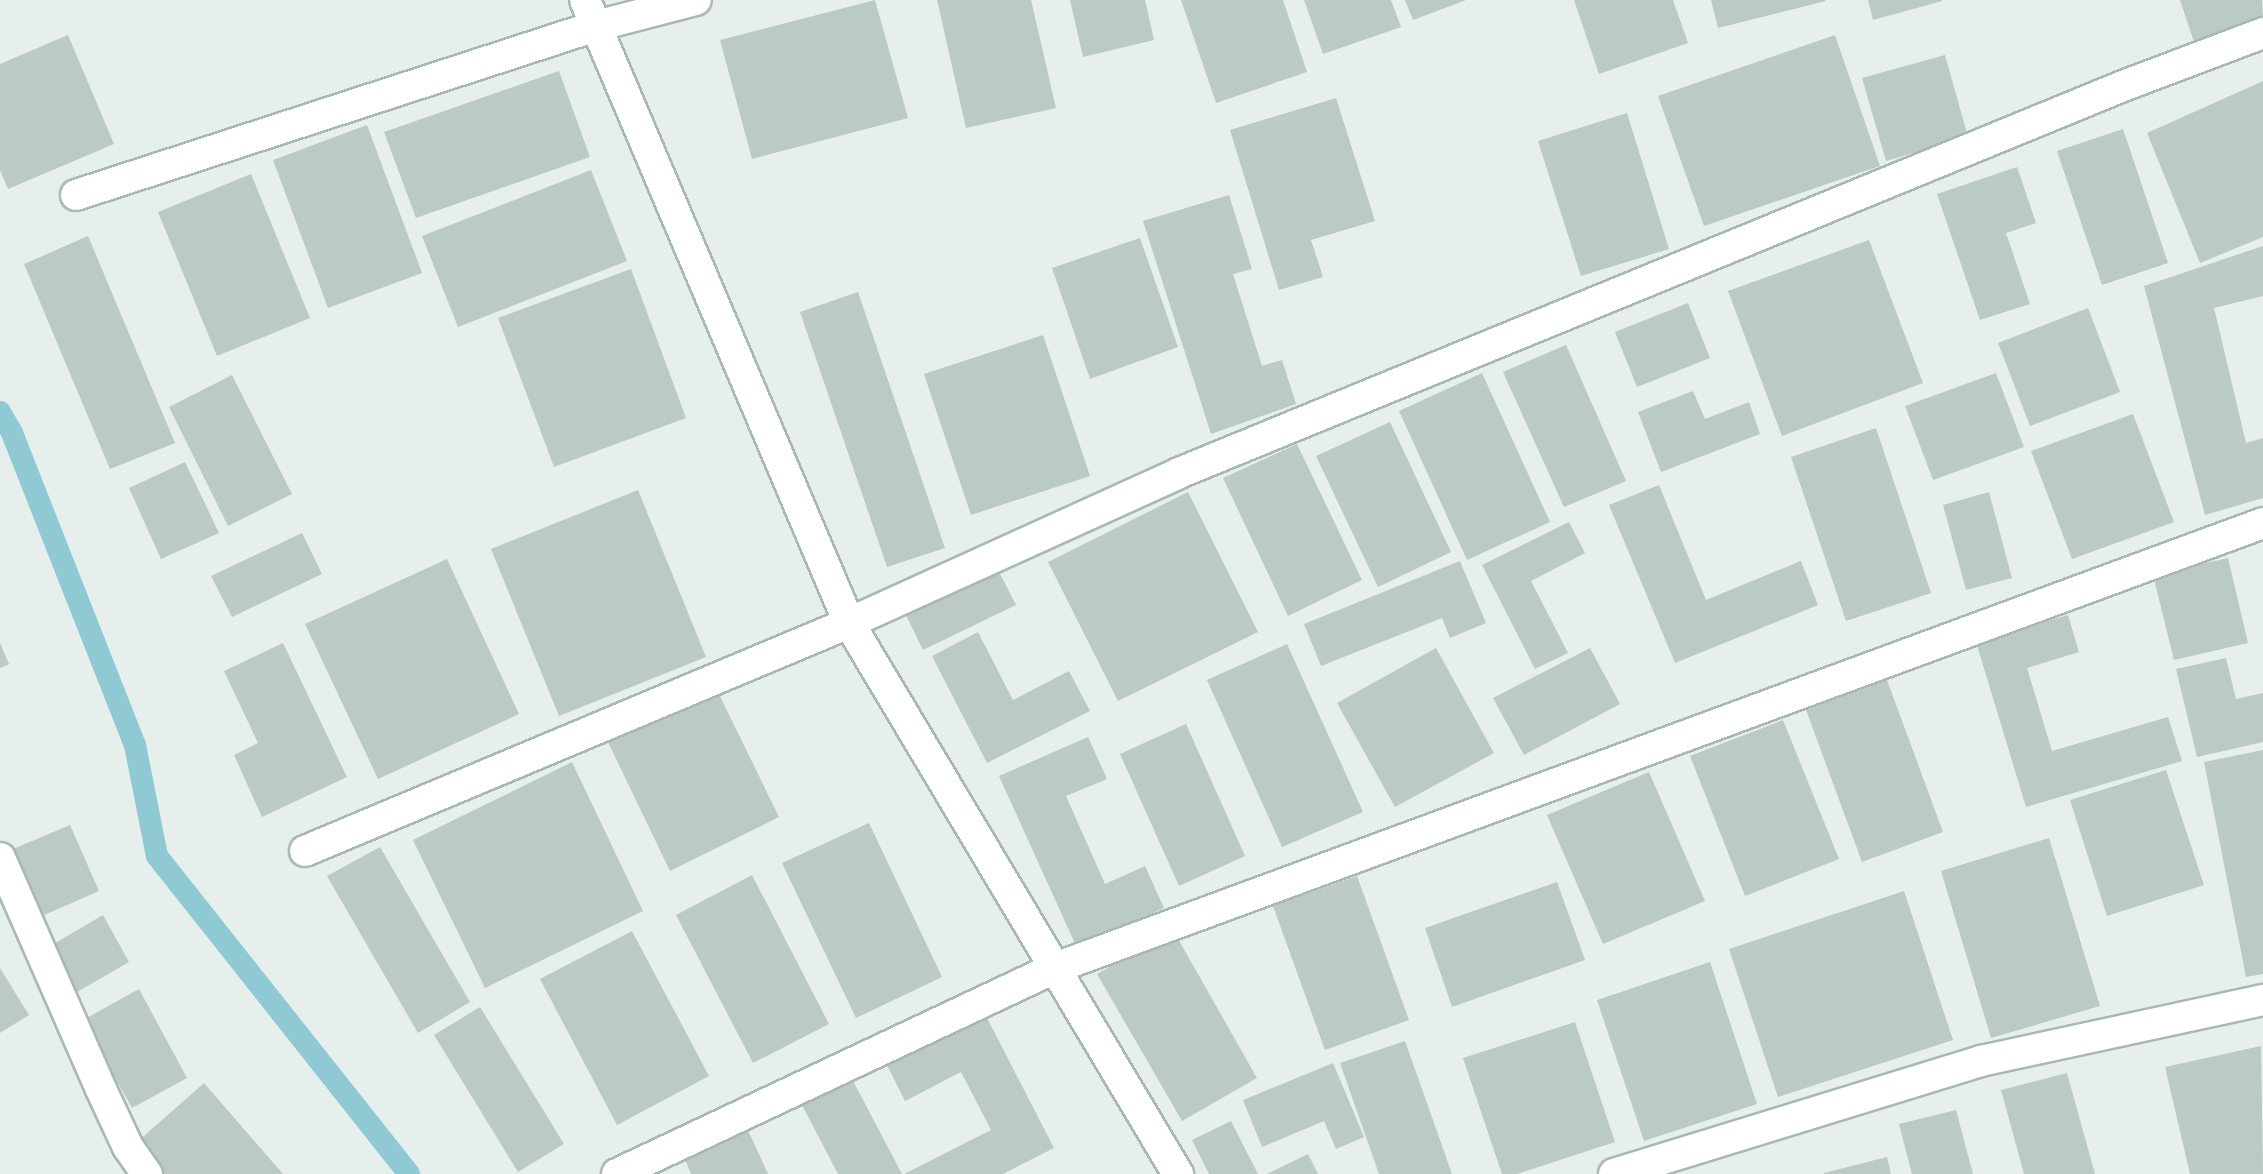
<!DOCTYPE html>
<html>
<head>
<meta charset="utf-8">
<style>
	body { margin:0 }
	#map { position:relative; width:2263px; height:1174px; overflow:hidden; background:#e6efeb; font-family:Jost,sans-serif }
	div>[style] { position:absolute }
	.stream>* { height:22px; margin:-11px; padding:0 11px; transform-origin:11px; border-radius:11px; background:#8ec9d4 }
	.building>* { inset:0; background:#bbcac4 }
	.roads { filter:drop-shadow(2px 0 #a8b8b2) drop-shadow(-2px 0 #a8b8b2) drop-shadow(0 2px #a8b8b2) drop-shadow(0 -2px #a8b8b2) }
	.minor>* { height:30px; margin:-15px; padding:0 15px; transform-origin:15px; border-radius:15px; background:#fff }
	span { translate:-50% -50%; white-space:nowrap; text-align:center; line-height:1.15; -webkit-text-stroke:8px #f7fbf9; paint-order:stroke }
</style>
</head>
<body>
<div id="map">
	<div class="stream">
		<div style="left:0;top:412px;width:24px;rotate:60deg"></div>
		<div style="left:12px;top:433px;width:335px;rotate:68.5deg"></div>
		<div style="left:135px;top:745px;width:113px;rotate:78.8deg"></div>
		<div style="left:157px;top:856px;width:406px;rotate:51.6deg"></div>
	</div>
	<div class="building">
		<div style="clip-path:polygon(875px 0,908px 118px,752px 159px,720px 40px)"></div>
		<div style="clip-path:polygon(937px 0,1031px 0,1056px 108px,966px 128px)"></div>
		<div style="clip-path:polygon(1070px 0,1145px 0,1154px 40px,1083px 57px)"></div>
		<div style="clip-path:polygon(1181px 0,1283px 0,1307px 72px,1216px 103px)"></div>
		<div style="clip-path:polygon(1304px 0,1391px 0,1401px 27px,1323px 54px)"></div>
		<div style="clip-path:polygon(1405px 0,1466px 0,1413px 20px)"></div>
		<div style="clip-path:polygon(1574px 0,1673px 0,1688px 43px,1599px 74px)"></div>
		<div style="clip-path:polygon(1711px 0,1825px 0,1826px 1px,1718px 28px)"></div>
		<div style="clip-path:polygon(1868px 0,1942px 0,1942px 1px,1873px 20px)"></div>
		<div style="clip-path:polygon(2180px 0,2262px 0,2263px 22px,2195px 45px)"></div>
		<div style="clip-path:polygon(68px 35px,114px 144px,8px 189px,0 170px,0 64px)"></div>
		<div style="clip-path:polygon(1835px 35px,1880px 166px,1704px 226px,1658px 96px)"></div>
		<div style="clip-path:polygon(1945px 55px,1968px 137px,1886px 161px,1862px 78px)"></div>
		<div style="clip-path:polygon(559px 71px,590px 157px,416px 218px,384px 132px)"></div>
		<div style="clip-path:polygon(2263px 81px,2263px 237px,2200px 263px,2147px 133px)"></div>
		<div style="clip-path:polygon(1336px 98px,1375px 221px,1311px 240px,1323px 277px,1279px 290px,1230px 130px)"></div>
		<div style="clip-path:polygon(1627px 113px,1669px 249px,1581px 276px,1538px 141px)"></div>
		<div style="clip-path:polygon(367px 125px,422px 273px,328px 308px,273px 160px)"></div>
		<div style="clip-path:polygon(2123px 129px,2168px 263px,2102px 285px,2057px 151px)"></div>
		<div style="clip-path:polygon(2017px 167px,2036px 223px,2006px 233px,2030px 304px,1980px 320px,1937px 194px)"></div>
		<div style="clip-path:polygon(591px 170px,627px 261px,458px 327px,422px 236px)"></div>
		<div style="clip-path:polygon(251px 174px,310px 318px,217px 356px,158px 212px)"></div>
		<div style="clip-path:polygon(1229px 195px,1252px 269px,1233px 274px,1262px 366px,1282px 360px,1296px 404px,1211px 434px,1143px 221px)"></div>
		<div style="clip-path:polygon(88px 236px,175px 443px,110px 469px,24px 264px)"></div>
		<div style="clip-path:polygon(1140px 238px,1178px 347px,1090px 379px,1052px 268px)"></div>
		<div style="clip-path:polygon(1869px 240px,1923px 383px,1782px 436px,1728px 291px)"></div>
		<div style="clip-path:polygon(2263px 246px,2263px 296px,2214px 308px,2246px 443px,2263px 438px,2263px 498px,2205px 515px,2144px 286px)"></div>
		<div style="clip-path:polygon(631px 269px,686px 418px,554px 467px,498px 318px)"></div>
		<div style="clip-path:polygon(858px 292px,945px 548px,887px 567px,800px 312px)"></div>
		<div style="clip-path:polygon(1688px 303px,1710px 358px,1637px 387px,1615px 332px)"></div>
		<div style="clip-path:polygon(2088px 308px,2120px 392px,2030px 426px,1998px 343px)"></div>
		<div style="clip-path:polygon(1043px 335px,1090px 476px,971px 515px,924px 374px)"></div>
		<div style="clip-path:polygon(1566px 345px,1626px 481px,1564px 507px,1503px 372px)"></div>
		<div style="clip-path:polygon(1482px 373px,1550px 522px,1467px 560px,1399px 411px)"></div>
		<div style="clip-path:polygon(1996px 373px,2024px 447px,1933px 480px,1905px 406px)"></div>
		<div style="clip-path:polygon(232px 375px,292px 494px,228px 526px,169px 407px)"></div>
		<div style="clip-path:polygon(1693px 391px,1705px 419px,1749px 402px,1760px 434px,1661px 472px,1638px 412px)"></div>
		<div style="clip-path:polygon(2133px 414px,2174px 522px,2072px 559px,2031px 451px)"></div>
		<div style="clip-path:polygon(1390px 422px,1451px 552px,1378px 587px,1316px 456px)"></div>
		<div style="clip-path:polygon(1876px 428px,1931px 593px,1846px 621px,1791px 457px)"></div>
		<div style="clip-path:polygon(1297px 444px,1362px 580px,1288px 616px,1223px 478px)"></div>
		<div style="clip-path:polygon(185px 462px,219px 533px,161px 559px,129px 488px)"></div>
		<div style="clip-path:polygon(1659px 485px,1706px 600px,1801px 561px,1818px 605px,1675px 663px,1609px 505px)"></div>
		<div style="clip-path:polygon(638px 490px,706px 657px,559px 716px,491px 549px)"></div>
		<div style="clip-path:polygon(1188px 492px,1258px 632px,1118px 701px,1048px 562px)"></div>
		<div style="clip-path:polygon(1989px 492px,2012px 578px,1966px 590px,1943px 505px)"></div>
		<div style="clip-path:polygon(1569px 522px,1585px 553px,1531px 581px,1568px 653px,1535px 669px,1482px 565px)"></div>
		<div style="clip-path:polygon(302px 533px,322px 574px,232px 617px,211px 576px)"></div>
		<div style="clip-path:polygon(2228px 558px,2248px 643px,2174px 660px,2153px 575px)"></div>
		<div style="clip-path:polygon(447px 559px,519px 714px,378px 779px,305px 624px)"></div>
		<div style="clip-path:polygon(1460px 561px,1486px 623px,1450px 638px,1442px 618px,1321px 666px,1304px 624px)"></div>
		<div style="clip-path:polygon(995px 564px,1016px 605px,923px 650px,903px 609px)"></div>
		<div style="clip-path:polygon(2068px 615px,2079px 652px,2027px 668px,2052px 751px,2168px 717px,2182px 761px,2026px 807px,1976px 642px)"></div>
		<div style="clip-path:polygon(978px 632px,1013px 700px,1069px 671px,1090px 711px,987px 763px,932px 656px)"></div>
		<div style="clip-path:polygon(0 643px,9px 664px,0 668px)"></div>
		<div style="clip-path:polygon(283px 643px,347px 777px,262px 817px,234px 755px,258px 743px,224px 671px)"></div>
		<div style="clip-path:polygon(1287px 644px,1363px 812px,1282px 847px,1207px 680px)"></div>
		<div style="clip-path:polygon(1436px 648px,1494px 753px,1395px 807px,1337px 703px)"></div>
		<div style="clip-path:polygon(1590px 648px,1620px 704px,1524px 755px,1493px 698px)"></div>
		<div style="clip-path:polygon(2226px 658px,2236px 699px,2263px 693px,2263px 742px,2197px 757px,2176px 669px)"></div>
		<div style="clip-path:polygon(1887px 680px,1943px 832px,1862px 862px,1806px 710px)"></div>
		<div style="clip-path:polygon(716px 688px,779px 817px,670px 871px,607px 740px)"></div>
		<div style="clip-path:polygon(1783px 720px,1839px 859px,1745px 896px,1690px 756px)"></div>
		<div style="clip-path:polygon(1186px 724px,1245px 856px,1179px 886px,1120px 754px)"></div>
		<div style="clip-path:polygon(1088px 737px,1107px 779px,1066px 796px,1105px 884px,1145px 866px,1164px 908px,1077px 948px,999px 776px)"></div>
		<div style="clip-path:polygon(2263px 750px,2263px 974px,2246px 977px,2204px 762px)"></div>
		<div style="clip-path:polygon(572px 762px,643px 911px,485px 988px,413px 840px)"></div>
		<div style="clip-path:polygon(2166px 770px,2204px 885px,2107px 916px,2070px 800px)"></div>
		<div style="clip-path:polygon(1649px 772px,1705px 901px,1603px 944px,1547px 815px)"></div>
		<div style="clip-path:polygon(869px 823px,942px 977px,856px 1018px,782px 863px)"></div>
		<div style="clip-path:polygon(70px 825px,99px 891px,42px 916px,13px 849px)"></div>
		<div style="clip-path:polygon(2049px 838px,2100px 1006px,1991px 1038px,1941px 871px)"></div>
		<div style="clip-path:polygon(380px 847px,470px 1002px,418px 1033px,327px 876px)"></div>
		<div style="clip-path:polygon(752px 875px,829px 1024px,753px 1063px,676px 915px)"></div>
		<div style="clip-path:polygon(1357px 876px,1409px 1020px,1325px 1050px,1273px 906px)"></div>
		<div style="clip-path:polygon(1557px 882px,1585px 960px,1452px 1007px,1425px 928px)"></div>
		<div style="clip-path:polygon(1904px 891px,1953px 1040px,1778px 1097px,1729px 949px)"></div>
		<div style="clip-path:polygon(103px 915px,129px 962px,77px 992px,50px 946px)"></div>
		<div style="clip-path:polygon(1173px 930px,1257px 1078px,1182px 1121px,1097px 974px)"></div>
		<div style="clip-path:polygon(632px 931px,709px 1076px,617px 1125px,540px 979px)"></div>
		<div style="clip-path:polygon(1710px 962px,1757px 1104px,1644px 1141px,1597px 1000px)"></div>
		<div style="clip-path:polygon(0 968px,29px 1015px,0 1033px)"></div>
		<div style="clip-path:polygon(139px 989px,187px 1078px,132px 1108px,83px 1020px)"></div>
		<div style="clip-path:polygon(480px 1007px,564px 1144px,518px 1172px,434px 1035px)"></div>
		<div style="clip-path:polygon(985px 1014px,1054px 1148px,1003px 1174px,904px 1174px,991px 1130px,961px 1072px,905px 1101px,887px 1065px)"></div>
		<div style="clip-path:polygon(1575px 1022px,1615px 1142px,1517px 1174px,1502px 1174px,1463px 1058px)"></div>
		<div style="clip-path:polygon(1405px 1041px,1452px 1174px,1379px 1174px,1340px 1063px)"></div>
		<div style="clip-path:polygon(2261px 1046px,2263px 1174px,2190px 1174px,2165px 1067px)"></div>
		<div style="clip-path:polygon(1333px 1063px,1364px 1137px,1336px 1149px,1324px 1121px,1262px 1147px,1243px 1100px)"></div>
		<div style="clip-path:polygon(2067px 1073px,2095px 1174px,2024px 1174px,2001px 1090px)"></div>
		<div style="clip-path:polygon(852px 1079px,902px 1174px,838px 1174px,802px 1105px)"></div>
		<div style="clip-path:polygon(204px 1083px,283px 1174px,163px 1174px,136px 1143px)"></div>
		<div style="clip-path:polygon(1956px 1110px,1973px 1174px,1912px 1174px,1899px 1124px)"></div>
		<div style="clip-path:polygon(1231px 1121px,1258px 1174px,1209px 1174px,1192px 1140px)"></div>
		<div style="clip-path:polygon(747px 1128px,768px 1174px,691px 1174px,684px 1157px)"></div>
		<div style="clip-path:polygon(1308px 1154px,1318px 1174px,1267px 1174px)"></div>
		<div style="clip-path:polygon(1887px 1157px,1891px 1174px,1824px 1174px,1824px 1173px)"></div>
	</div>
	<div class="roads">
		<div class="minor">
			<div style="left:585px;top:0;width:677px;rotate:67.03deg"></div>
			<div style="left:849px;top:623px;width:642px;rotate:59.16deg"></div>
			<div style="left:76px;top:195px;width:547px;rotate:-18deg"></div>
			<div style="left:596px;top:26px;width:103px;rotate:-14.6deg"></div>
			<div style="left:305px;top:851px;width:590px;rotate:-22.74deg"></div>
			<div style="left:849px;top:623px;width:362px;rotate:-24.4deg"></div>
			<div style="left:1179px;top:473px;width:1020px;rotate:-22.29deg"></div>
			<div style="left:2123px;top:86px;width:150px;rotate:-20.7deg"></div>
			<div style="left:0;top:858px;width:250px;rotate:66.4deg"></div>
			<div style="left:100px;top:1087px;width:66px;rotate:65deg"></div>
			<div style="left:128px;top:1147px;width:33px;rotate:55deg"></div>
			<div style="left:617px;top:1174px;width:484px;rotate:-25.2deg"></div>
			<div style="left:1055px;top:968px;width:1287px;rotate:-20.22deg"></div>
			<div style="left:1614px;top:1174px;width:384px;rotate:-17.1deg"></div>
			<div style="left:1981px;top:1061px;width:289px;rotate:-12.2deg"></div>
		</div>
	</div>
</div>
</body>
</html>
